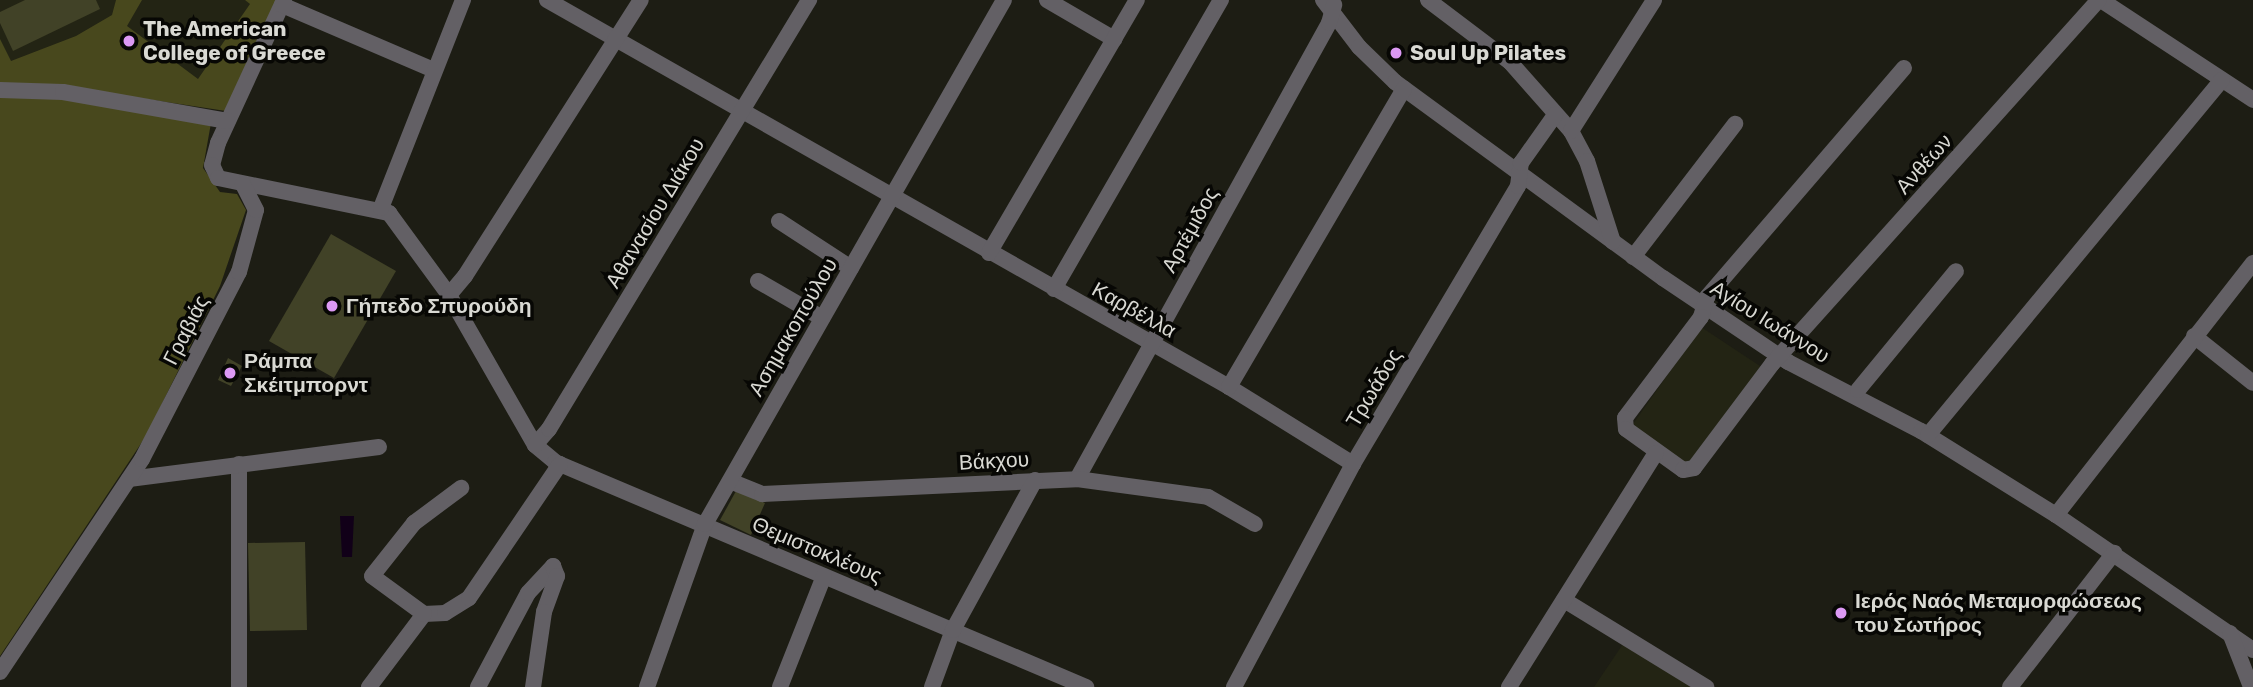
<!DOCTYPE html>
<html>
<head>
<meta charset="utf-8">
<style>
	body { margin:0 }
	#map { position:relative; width:2253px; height:687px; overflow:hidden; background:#1d1d14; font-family:Rubik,sans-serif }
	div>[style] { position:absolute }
	.built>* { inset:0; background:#232414 }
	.green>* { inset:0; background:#414227 }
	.forest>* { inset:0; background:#48481d }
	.water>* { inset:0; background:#110018 }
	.minor>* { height:16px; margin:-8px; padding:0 8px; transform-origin:8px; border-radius:8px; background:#636065 }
	.dots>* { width:19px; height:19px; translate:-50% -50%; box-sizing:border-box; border:4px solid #070704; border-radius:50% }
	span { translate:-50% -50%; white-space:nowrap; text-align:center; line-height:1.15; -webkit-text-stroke:7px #070704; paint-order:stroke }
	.poi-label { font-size:21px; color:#d9d9d3; font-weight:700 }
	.left { translate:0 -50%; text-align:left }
	.street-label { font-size:21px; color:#d9d9d3 }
</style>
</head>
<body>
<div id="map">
	<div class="built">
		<div style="clip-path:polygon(0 0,277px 0,225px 110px,113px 92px,0 81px)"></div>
		<div style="clip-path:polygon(1701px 327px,1763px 368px,1688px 469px,1631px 427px)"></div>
		<div style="clip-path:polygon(1625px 641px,1697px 687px,1594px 687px)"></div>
	</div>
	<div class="green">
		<div style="clip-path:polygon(25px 0,96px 0,100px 9px,13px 51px,0 23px,0 12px)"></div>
		<div style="clip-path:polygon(331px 234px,396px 271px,334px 378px,269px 341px)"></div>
		<div style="clip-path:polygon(228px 358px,242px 366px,231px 386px,218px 380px)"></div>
		<div style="clip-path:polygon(736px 491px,765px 503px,751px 535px,720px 520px)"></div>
		<div style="clip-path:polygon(305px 542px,307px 630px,250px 631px,248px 543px)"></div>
	</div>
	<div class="forest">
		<div style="clip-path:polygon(116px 0,142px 0,127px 26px,198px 79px,250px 4px,245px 0,278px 0,226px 111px,113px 94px,0 84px,0 39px,11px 61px,76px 36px,112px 15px)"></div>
		<div style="clip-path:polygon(8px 95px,63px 98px,211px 123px,203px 168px,220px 192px,237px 194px,246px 210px,220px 286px,146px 436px,0 656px,0 98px)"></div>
	</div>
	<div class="water">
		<div style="clip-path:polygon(340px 516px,354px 516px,352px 557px,342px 557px)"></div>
	</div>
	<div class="minor">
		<div style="left:284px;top:0;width:157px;rotate:114.8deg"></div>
		<div style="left:218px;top:143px;width:23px;rotate:105deg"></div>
		<div style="left:212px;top:165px;width:14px;rotate:65deg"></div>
		<div style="left:218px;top:178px;width:175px;rotate:11.6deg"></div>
		<div style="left:389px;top:213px;width:102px;rotate:53.8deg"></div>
		<div style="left:449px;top:295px;width:173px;rotate:60.2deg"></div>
		<div style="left:535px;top:445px;width:26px;rotate:40deg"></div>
		<div style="left:555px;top:462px;width:577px;rotate:22.96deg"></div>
		<div style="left:547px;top:0;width:784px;rotate:29.57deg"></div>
		<div style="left:1229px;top:387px;width:146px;rotate:31.8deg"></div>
		<div style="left:1047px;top:0;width:78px;rotate:30.2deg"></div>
		<div style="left:1323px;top:0;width:59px;rotate:52.5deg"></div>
		<div style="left:1359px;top:47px;width:50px;rotate:44.2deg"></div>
		<div style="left:1395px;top:82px;width:332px;rotate:36.2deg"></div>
		<div style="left:1663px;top:278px;width:151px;rotate:33.9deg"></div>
		<div style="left:1788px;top:362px;width:150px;rotate:27.4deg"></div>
		<div style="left:1921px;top:431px;width:159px;rotate:31.9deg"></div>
		<div style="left:2056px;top:515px;width:239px;rotate:34.4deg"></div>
		<div style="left:1428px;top:0;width:103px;rotate:37.1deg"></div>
		<div style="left:1510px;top:62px;width:92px;rotate:48.5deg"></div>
		<div style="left:1571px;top:131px;width:34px;rotate:62deg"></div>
		<div style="left:1587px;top:161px;width:85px;rotate:72.2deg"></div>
		<div style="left:2101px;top:0;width:182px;rotate:33.3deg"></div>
		<div style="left:282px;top:5px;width:165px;rotate:23.2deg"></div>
		<div style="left:1904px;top:68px;width:302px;rotate:130.7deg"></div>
		<div style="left:1707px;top:297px;width:21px;rotate:107deg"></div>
		<div style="left:1701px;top:317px;width:126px;rotate:127deg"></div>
		<div style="left:1625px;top:418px;width:11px;rotate:85deg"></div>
		<div style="left:1626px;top:429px;width:70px;rotate:35.7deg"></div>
		<div style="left:1683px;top:470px;width:11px;rotate:-10deg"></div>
		<div style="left:1694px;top:468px;width:130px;rotate:-53.1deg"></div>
		<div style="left:1772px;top:364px;width:489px;rotate:-48.1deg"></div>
		<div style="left:0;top:90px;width:63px;rotate:1.8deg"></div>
		<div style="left:63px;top:92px;width:167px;rotate:10deg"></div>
		<div style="left:1571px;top:131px;width:155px;rotate:-57.6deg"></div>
		<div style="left:381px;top:208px;width:224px;rotate:-68.5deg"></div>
		<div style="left:779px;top:221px;width:86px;rotate:33.1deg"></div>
		<div style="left:989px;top:253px;width:293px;rotate:-59.7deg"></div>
		<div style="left:1633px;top:257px;width:168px;rotate:-52.5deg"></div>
		<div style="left:758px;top:281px;width:74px;rotate:30deg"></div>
		<div style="left:1054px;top:289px;width:334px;rotate:-60deg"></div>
		<div style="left:449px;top:295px;width:25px;rotate:-50deg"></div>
		<div style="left:465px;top:276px;width:327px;rotate:-57.5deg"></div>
		<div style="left:2194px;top:336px;width:75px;rotate:38.5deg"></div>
		<div style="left:1229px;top:387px;width:346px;rotate:-59.6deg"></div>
		<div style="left:1858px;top:390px;width:154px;rotate:-50.5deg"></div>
		<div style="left:1928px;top:435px;width:461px;rotate:-50.4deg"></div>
		<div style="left:535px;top:445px;width:21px;rotate:-49deg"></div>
		<div style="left:549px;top:429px;width:502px;rotate:-58.78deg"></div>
		<div style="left:239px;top:464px;width:223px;rotate:90deg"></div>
		<div style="left:129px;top:479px;width:252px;rotate:-7.3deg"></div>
		<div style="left:1077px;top:479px;width:521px;rotate:-61.07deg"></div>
		<div style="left:1329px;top:23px;width:19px;rotate:-74deg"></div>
		<div style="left:730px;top:481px;width:35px;rotate:22deg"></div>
		<div style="left:762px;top:494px;width:315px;rotate:-2.7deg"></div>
		<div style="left:1077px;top:479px;width:132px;rotate:7.8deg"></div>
		<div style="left:1208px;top:497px;width:54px;rotate:29.9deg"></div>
		<div style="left:2056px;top:515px;width:320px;rotate:-52deg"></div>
		<div style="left:1564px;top:600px;width:167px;rotate:31.5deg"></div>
		<div style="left:424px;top:614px;width:21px;rotate:-3deg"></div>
		<div style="left:445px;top:613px;width:28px;rotate:-32deg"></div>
		<div style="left:469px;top:598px;width:162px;rotate:-55.8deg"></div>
		<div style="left:2230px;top:633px;width:58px;rotate:68.7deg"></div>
		<div style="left:0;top:672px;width:256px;rotate:-56.3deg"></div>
		<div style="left:142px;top:459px;width:211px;rotate:-62.6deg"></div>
		<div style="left:239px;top:272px;width:64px;rotate:-74.7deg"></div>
		<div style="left:256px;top:210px;width:29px;rotate:-117deg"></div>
		<div style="left:369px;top:687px;width:91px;rotate:-53deg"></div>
		<div style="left:424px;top:614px;width:64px;rotate:-143.8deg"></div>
		<div style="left:372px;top:576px;width:68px;rotate:-51.6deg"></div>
		<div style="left:414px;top:523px;width:59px;rotate:-36.7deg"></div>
		<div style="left:478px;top:687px;width:106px;rotate:-62deg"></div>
		<div style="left:528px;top:593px;width:37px;rotate:-47deg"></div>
		<div style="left:553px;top:566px;width:11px;rotate:68deg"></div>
		<div style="left:557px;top:576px;width:38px;rotate:110deg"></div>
		<div style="left:544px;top:612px;width:76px;rotate:98.3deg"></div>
		<div style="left:647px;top:687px;width:173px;rotate:-70.4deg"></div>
		<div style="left:705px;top:524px;width:603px;rotate:-60.29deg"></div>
		<div style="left:780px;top:687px;width:119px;rotate:-68.4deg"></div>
		<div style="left:932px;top:687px;width:61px;rotate:-69.8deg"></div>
		<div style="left:953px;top:630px;width:171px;rotate:-61.3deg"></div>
		<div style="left:1234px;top:687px;width:253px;rotate:-61.9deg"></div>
		<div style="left:1353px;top:464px;width:323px;rotate:-59.3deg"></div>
		<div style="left:1518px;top:186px;width:23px;rotate:-83deg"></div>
		<div style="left:1521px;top:163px;width:59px;rotate:-54.7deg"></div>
		<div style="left:1509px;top:687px;width:276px;rotate:-57.9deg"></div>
		<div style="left:2010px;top:687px;width:170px;rotate:-52.2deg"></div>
	</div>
	<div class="dots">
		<div style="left:129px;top:41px;background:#dc99f4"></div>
		<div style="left:1396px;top:53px;background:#dc99f4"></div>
		<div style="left:332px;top:306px;background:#dc99f4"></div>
		<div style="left:230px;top:373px;background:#dc99f4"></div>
		<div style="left:1841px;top:613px;background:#dc99f4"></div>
	</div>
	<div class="poi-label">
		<span class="left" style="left:143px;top:41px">The American<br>College of Greece</span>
		<span class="left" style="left:1410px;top:53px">Soul Up Pilates</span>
		<span class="left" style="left:346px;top:306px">Γήπεδο Σπυρούδη</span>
		<span class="left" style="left:244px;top:373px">Ράμπα<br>Σκέιτμπορντ</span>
		<span class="left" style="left:1855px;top:613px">Ιερός Ναός Μεταμορφώσεως<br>του Σωτήρος</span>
	</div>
	<div class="street-label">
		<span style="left:1924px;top:164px;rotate:-48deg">Ανθέων</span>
		<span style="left:655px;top:213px;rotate:-59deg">Αθανασίου Διάκου</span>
		<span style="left:1190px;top:230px;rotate:-61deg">Αρτέμιδος</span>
		<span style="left:1134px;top:310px;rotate:29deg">Καρβέλλα</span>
		<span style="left:1770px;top:322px;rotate:32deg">Αγίου Ιωάννου</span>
		<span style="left:793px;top:327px;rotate:-60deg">Ασημακοπούλου</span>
		<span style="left:186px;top:330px;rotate:-63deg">Γραβιάς</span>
		<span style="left:1374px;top:388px;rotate:-59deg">Τρωάδος</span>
		<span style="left:994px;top:461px;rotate:-3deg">Βάκχου</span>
		<span style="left:817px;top:550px;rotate:23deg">Θεμιστοκλέους</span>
	</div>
</div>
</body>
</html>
